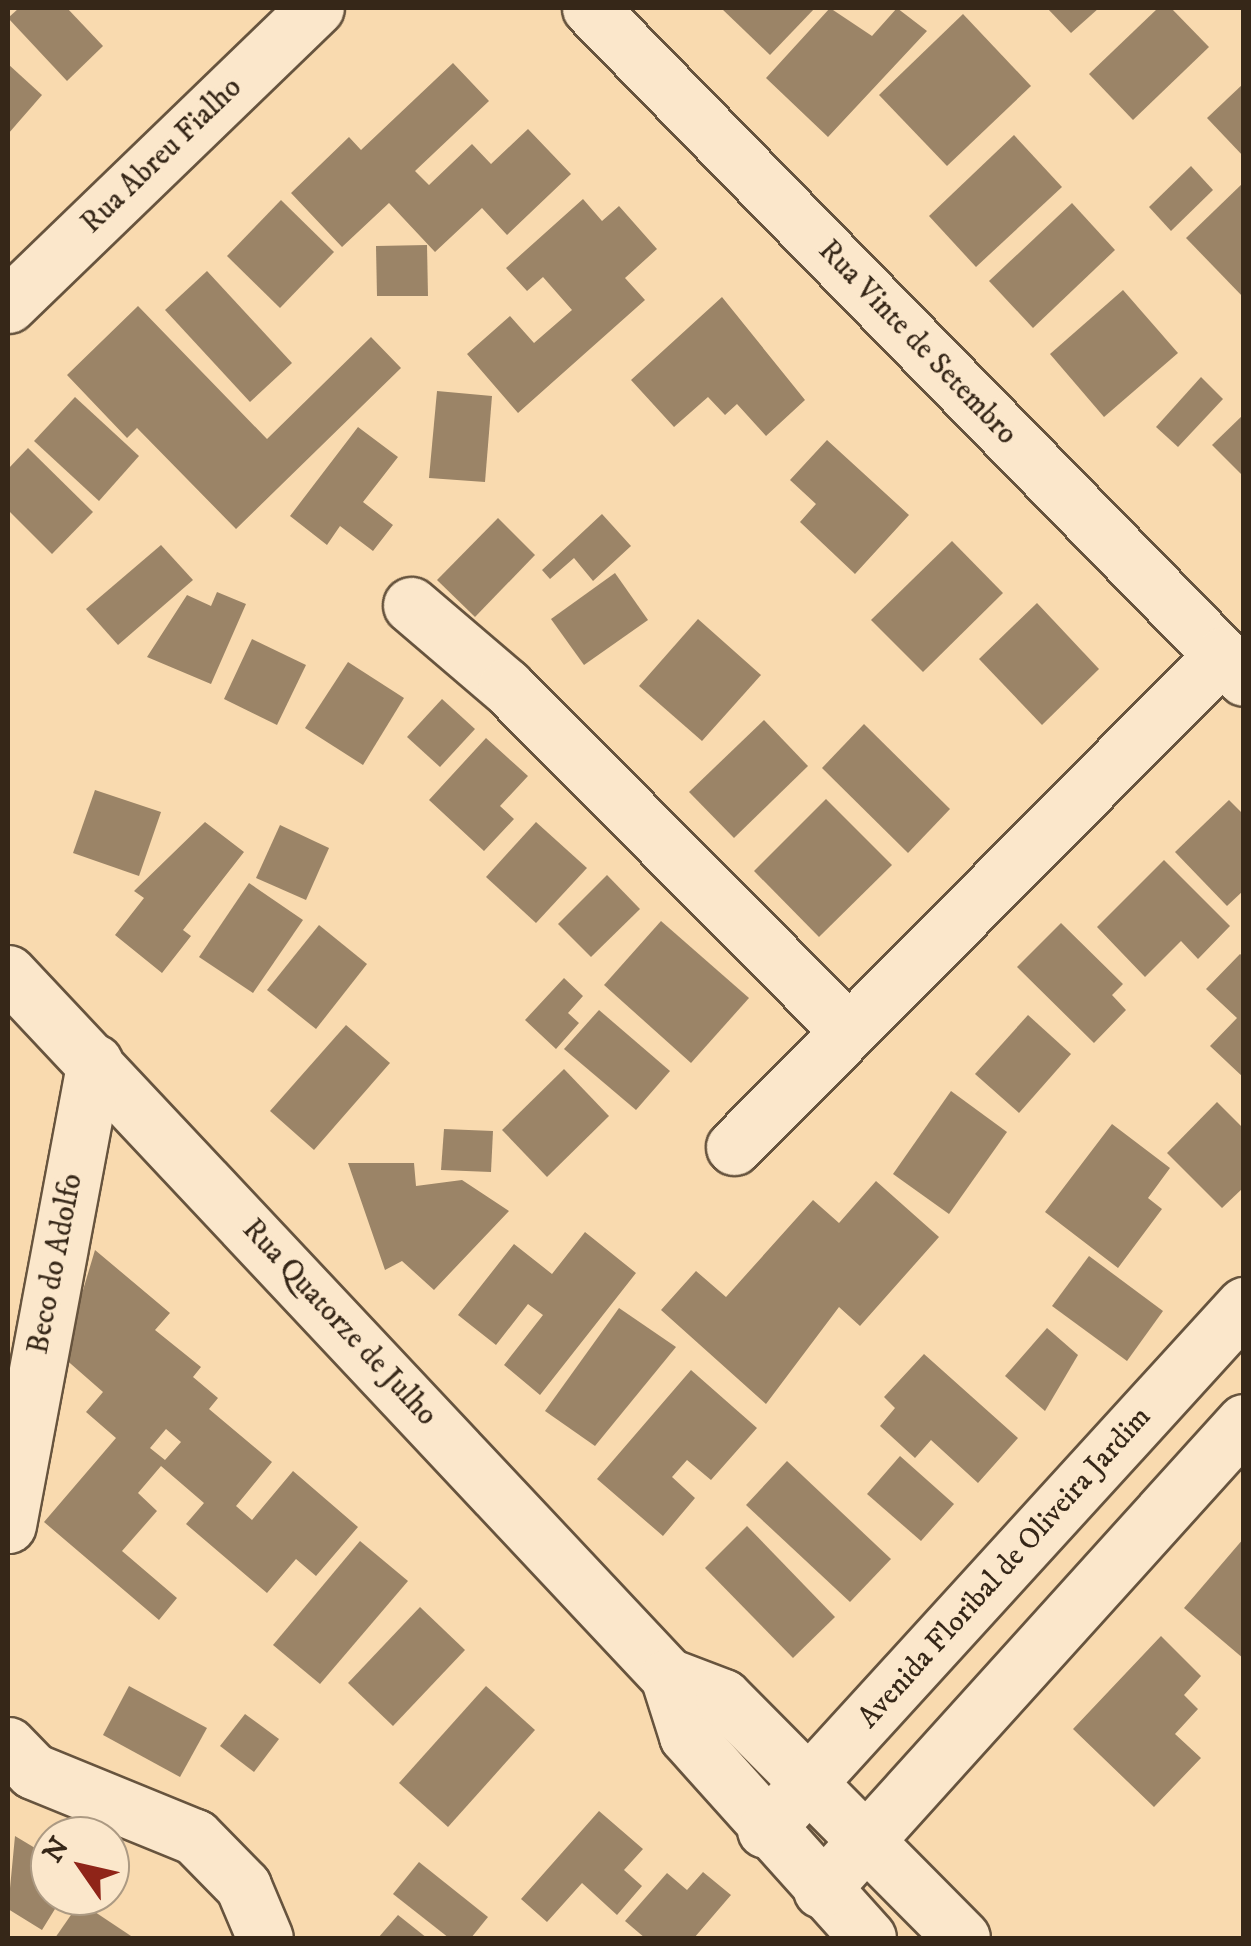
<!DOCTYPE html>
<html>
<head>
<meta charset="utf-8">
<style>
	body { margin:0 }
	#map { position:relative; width:1251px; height:1946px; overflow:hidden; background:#f9daaf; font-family:"IM FELL DW Pica",serif }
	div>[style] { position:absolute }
	.building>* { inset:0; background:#9b8467 }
	.roads { filter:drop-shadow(2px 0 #67543e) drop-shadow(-2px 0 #67543e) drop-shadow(0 2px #67543e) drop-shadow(0 -2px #67543e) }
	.minor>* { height:55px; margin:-27.5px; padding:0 27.5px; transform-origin:27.5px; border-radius:27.5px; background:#fbe7cb }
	span { translate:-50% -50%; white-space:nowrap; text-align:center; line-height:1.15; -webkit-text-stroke:8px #fbe7cb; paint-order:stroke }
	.street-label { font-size:30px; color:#362718 }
	.frame { position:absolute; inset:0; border:10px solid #362718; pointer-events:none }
	.north { position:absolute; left:30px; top:1816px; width:100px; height:100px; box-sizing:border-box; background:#fbe7cb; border:2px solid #ac9a83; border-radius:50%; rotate:304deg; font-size:28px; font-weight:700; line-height:40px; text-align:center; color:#362718 }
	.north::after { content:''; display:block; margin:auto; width:35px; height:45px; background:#8f2418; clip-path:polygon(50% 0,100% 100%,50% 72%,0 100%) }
</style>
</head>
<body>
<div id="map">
	<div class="building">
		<div style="clip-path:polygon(19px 8px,67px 8px,103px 46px,67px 81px,8px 18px)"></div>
		<div style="clip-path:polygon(721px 8px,815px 8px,770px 55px)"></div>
		<div style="clip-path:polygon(830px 8px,872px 36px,897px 8px,927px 31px,828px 137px,766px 78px)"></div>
		<div style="clip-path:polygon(1047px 8px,1099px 8px,1071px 33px)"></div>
		<div style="clip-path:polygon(1158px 8px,1171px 8px,1209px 47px,1133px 120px,1089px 74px)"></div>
		<div style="clip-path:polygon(963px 14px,1031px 86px,947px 166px,879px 95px)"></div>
		<div style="clip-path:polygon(453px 63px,489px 101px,415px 171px,429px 185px,472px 144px,491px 164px,528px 129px,571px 174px,507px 235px,482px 208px,435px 252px,389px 203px,342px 247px,291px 193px,349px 137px,361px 150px)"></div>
		<div style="clip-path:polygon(8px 64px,42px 95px,8px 134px)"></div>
		<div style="clip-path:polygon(1244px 83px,1244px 157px,1207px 118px)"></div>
		<div style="clip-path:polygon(1014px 135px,1062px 187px,976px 267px,929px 216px)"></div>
		<div style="clip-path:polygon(1191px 166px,1213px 190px,1171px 231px,1149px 207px)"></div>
		<div style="clip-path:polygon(1244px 182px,1244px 298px,1186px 238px)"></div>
		<div style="clip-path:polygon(583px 199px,602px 221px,619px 206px,657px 249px,625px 278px,645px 300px,518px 413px,467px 354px,510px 316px,534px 343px,572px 310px,543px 277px,527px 291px,506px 268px)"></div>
		<div style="clip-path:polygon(281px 200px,334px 252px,280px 308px,227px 256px)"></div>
		<div style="clip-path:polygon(1072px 203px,1115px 250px,1033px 328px,989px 281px)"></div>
		<div style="clip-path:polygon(427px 245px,428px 296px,377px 296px,376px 246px)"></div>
		<div style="clip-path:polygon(207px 271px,292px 363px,250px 402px,165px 310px)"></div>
		<div style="clip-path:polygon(1123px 290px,1178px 353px,1104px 417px,1050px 354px)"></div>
		<div style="clip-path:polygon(722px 297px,805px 400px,766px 436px,737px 404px,725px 415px,708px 397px,674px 427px,631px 380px)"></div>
		<div style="clip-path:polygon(138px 306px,267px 439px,371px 337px,401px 368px,236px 529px,137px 428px,127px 438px,67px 375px)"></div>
		<div style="clip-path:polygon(1201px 377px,1223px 399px,1178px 447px,1156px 427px)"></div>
		<div style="clip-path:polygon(437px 391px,492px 396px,485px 482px,429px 478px)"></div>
		<div style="clip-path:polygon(75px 397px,139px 456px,99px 501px,34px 441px)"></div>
		<div style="clip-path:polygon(1244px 414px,1244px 477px,1212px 445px)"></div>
		<div style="clip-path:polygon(358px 427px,398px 457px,363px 502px,393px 525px,373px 551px,340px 526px,327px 545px,290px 516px)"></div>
		<div style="clip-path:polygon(827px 440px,909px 515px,855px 574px,800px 522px,816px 504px,790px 480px)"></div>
		<div style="clip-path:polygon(28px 448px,93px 512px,52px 554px,8px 510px,8px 469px)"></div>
		<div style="clip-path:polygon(602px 514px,631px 546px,593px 581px,574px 558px,550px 579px,542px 570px)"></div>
		<div style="clip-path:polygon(498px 518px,535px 555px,475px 617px,437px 580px)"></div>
		<div style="clip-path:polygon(952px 541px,1003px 593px,923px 672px,871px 620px)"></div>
		<div style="clip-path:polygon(161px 545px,193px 580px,118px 645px,86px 609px)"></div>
		<div style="clip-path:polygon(615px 573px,648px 620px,584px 665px,551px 619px)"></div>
		<div style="clip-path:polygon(217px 592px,246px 604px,211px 684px,147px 657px,187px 595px,211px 606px)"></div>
		<div style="clip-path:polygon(1037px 603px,1099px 669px,1042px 725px,979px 659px)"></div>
		<div style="clip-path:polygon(698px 619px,761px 675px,702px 741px,639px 686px)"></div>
		<div style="clip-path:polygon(252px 639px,306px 665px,277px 725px,224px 699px)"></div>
		<div style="clip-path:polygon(348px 662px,404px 698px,363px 765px,305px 728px)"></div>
		<div style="clip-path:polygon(442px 699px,475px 729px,440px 767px,407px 737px)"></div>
		<div style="clip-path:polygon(764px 720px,808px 766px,734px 838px,689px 792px)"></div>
		<div style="clip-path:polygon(864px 724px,950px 809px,908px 853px,822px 768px)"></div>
		<div style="clip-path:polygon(486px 738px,528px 776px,500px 806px,514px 819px,484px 851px,429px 800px)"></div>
		<div style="clip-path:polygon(95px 790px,161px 812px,139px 876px,73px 853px)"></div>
		<div style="clip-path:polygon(826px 799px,892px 865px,819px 937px,754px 871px)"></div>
		<div style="clip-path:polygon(1229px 800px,1244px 815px,1244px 890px,1227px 906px,1175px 852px)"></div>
		<div style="clip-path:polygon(205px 822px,244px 852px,183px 930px,191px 936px,162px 973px,115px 935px,144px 898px,134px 891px)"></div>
		<div style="clip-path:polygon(536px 822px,587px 868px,536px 923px,486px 877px)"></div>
		<div style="clip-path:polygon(280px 825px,329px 848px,306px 900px,256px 878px)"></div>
		<div style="clip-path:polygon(1164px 860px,1230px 926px,1198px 959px,1181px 941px,1145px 977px,1097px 927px)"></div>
		<div style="clip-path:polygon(607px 875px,640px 909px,591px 957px,558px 924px)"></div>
		<div style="clip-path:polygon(249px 883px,303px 920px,253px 993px,199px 957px)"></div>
		<div style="clip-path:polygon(661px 921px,749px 998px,691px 1063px,604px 985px)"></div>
		<div style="clip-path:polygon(1061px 923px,1123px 984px,1112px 995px,1126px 1010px,1094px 1043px,1017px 967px)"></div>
		<div style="clip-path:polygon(319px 925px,367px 964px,316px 1029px,267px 990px)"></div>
		<div style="clip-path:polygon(1240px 954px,1244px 957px,1244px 1078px,1210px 1046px,1237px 1018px,1206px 989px)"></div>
		<div style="clip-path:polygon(564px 978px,583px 996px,568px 1013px,579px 1023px,556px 1049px,525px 1020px)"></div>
		<div style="clip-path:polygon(599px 1010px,670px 1071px,636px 1110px,564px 1049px)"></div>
		<div style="clip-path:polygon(1028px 1015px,1071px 1054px,1019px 1113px,975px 1074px)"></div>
		<div style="clip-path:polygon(346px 1025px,390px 1063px,314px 1150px,270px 1111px)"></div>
		<div style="clip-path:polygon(564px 1069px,609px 1116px,547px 1177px,502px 1130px)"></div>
		<div style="clip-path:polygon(951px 1091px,1007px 1132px,949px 1214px,893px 1174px)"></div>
		<div style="clip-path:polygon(1217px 1102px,1244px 1129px,1244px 1187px,1222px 1208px,1167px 1153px)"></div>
		<div style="clip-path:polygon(1112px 1124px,1170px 1168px,1148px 1198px,1162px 1209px,1118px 1268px,1045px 1212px)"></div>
		<div style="clip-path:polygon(444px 1129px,493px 1131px,491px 1172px,441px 1170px)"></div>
		<div style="clip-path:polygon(348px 1163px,414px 1163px,416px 1186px,462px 1180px,509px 1211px,434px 1290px,402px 1261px,385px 1270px)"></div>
		<div style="clip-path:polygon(876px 1181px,939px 1237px,860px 1326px,839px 1307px,766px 1404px,661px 1310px,696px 1271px,726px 1297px,813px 1200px,839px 1223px)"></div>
		<div style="clip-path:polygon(585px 1232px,636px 1273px,540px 1395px,504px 1365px,543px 1315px,528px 1304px,496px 1345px,458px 1315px,514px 1244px,552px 1274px)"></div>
		<div style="clip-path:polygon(evenodd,95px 1250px,170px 1313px,155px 1330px,201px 1367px,193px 1377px,218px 1398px,209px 1409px,272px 1462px,236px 1506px,252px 1520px,293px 1471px,358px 1527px,316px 1576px,296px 1559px,267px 1593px,186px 1524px,204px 1503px,161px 1466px,138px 1493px,157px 1511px,122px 1551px,177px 1598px,159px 1620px,44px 1522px,116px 1438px,86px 1412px,103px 1392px,63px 1357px,95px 1250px,166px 1429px,181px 1442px,165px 1460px,150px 1448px,166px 1429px)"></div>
		<div style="clip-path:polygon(1089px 1256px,1163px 1311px,1127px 1361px,1052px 1306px)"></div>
		<div style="clip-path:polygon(619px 1308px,676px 1347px,595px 1446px,545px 1411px)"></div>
		<div style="clip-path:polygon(1047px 1328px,1078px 1355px,1045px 1411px,1005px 1376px)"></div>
		<div style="clip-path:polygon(924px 1354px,1018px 1438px,978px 1483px,931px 1440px,915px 1458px,880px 1426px,895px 1408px,884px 1397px)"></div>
		<div style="clip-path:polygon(691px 1370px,757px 1428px,711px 1480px,687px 1460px,672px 1477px,695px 1498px,663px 1536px,597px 1479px)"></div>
		<div style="clip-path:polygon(900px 1456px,954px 1504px,921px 1541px,867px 1494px)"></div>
		<div style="clip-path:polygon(787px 1461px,891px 1559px,850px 1602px,746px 1505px)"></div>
		<div style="clip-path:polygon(747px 1526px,835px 1617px,793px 1658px,705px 1568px)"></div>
		<div style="clip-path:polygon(1244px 1538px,1244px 1659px,1184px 1608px)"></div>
		<div style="clip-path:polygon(360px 1541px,408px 1581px,320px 1684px,273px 1645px)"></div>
		<div style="clip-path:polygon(420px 1607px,465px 1650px,393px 1726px,348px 1683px)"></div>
		<div style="clip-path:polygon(1161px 1636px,1201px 1676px,1184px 1695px,1198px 1709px,1175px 1734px,1201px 1758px,1154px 1807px,1073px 1729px)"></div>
		<div style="clip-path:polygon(129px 1686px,207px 1728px,180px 1777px,103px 1735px)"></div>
		<div style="clip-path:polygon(486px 1686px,535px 1730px,448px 1827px,399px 1783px)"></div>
		<div style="clip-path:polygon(245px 1714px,279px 1739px,254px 1772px,220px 1746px)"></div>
		<div style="clip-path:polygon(599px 1811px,643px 1849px,624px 1870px,642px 1886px,617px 1915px,582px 1883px,547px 1922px,521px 1899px)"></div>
		<div style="clip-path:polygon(15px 1836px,50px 1857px,50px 1896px,63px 1896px,42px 1930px,8px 1909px)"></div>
		<div style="clip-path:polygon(419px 1862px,488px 1917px,471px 1938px,449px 1938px,393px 1894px)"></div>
		<div style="clip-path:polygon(703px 1872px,731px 1895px,694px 1938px,645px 1938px,625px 1921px,667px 1873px,687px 1890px)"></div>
		<div style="clip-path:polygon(80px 1902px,134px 1938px,55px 1938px)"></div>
		<div style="clip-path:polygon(398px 1915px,427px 1938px,378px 1938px)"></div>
	</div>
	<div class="roads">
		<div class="minor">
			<div style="left:590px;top:8px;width:936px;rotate:45.69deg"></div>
			<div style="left:8px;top:305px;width:428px;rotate:-44deg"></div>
			<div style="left:411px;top:605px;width:125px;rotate:40.5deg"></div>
			<div style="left:506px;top:686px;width:484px;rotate:45.2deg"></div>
			<div style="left:8px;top:973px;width:964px;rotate:46.81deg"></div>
			<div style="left:668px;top:1676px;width:63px;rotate:72.4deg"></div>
			<div style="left:687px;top:1736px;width:271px;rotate:48.1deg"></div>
			<div style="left:734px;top:1147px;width:693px;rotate:-45.23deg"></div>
			<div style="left:8px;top:1525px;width:471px;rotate:-79.4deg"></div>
			<div style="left:668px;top:1676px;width:59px;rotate:20.9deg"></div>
			<div style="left:723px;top:1697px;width:339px;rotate:45.2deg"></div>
			<div style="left:8px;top:1745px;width:36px;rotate:46deg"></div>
			<div style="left:33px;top:1771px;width:175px;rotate:22.2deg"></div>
			<div style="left:195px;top:1837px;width:69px;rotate:45.6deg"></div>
			<div style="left:243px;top:1886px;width:56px;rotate:67.1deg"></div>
			<div style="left:765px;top:1830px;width:711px;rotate:-47.62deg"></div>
			<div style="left:821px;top:1890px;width:631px;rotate:-47.89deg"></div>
		</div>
	</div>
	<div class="street-label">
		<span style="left:162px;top:156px;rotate:-44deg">Rua Abreu Fialho</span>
		<span style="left:917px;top:343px;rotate:46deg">Rua Vinte de Setembro</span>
		<span style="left:56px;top:1264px;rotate:-79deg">Beco do Adolfo</span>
		<span style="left:339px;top:1323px;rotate:47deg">Rua Quatorze de Julho</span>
		<span style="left:1005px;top:1568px;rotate:-48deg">Avenida Floribal de Oliveira Jardim</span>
	</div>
	<div class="frame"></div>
	<div class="north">N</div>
</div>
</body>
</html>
